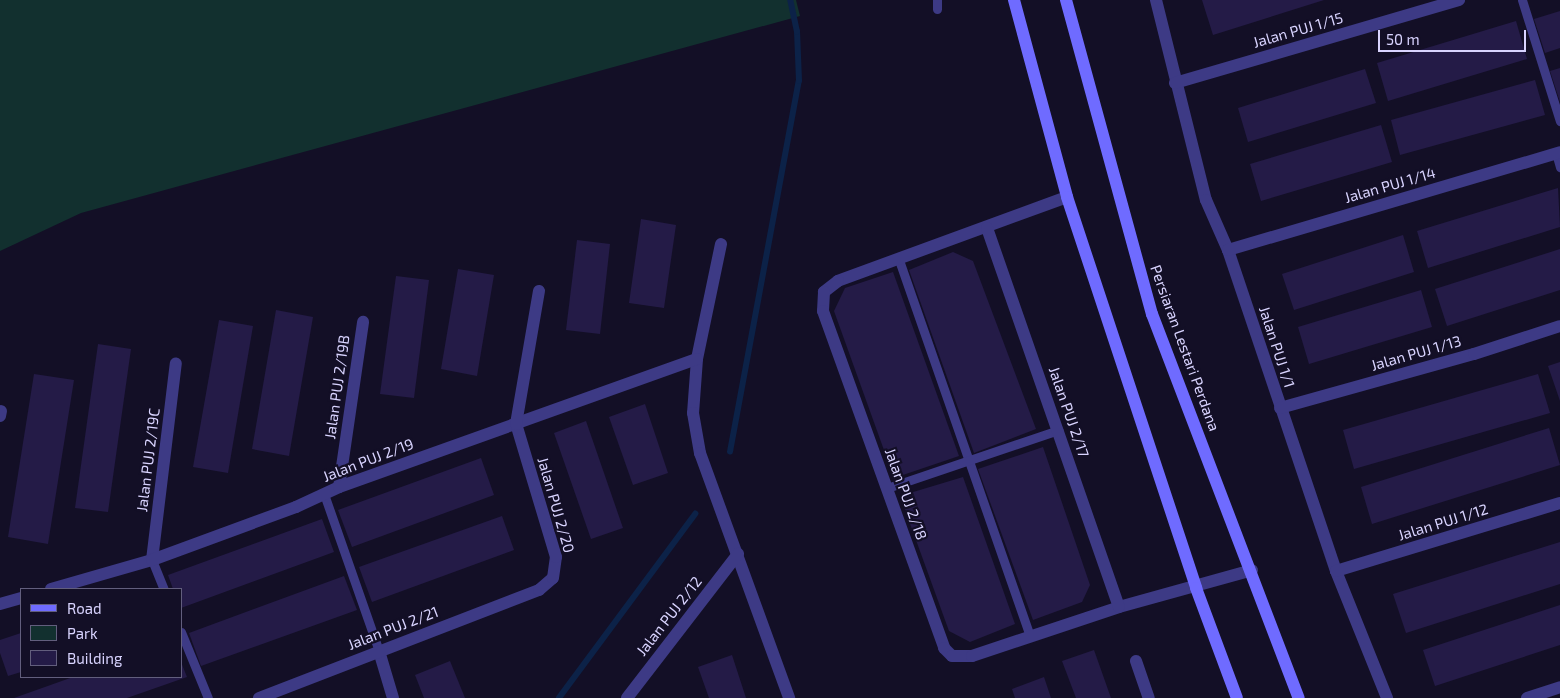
<!DOCTYPE html>
<html>
<head>
<meta charset="utf-8">
<style>
	body { margin:0 }
	#map { position:relative; width:1560px; height:698px; overflow:hidden; background:#130f26; font-family:"Exo 2",sans-serif }
	div>[style] { position:absolute }
	.green>* { inset:0; background:#12302f }
	.stream>* { height:5.5px; margin:-2.75px; padding:0 2.75px; transform-origin:2.75px; border-radius:2.75px; background:#0c2248 }
	.building>* { inset:0; background:#241b47 }
	.service>* { height:9px; margin:-4.5px; padding:0 4.5px; transform-origin:4.5px; border-radius:4.5px; background:#3d3a85 }
	.minor>* { height:12px; margin:-6px; padding:0 6px; transform-origin:6px; border-radius:6px; background:#3d3a85 }
	.secondary>* { height:12px; margin:-6px; padding:0 6px; transform-origin:6px; border-radius:6px; background:#6f6bff }
	span { translate:-50% -50%; white-space:nowrap; text-align:center; line-height:1.15; -webkit-text-stroke:4.5px #130f26; paint-order:stroke }
	.street-label { font-size:15px; color:#d9d4ff }
	.legend { position:absolute; left:20px; top:588px; width:162px; height:90px; box-sizing:border-box; background:#130f26; border:1px solid #625e7d; margin:0; padding:6px 9px; list-style:none; font-size:15px; color:#d9d4ff }
	.legend li { display:flex; align-items:center; gap:10px; height:25px }
	.legend b { width:25px; border:1px solid #625e7d }
	.scale { position:absolute; left:1378px; top:30px; width:148px; height:22px; box-sizing:border-box; border:2px solid #d9d4ff; border-top:0; padding-left:6px; font-size:15px; line-height:18px; white-space:nowrap; color:#d9d4ff; -webkit-text-stroke:4px #130f26; paint-order:stroke }
</style>
</head>
<body>
<div id="map">
	<div class="green">
		<div style="clip-path:polygon(0 0,796px 0,800px 16px,81px 213px,0 251px)"></div>
	</div>
	<div class="stream">
		<div style="left:730px;top:452px;width:377px;rotate:-79.5deg"></div>
		<div style="left:799px;top:81px;width:49px;rotate:-92.3deg"></div>
		<div style="left:797px;top:32px;width:33px;rotate:-102deg"></div>
		<div style="left:559px;top:698px;width:229px;rotate:-53.5deg"></div>
	</div>
	<div class="building">
		<div style="clip-path:polygon(1202px 0,1324px 0,1213px 35px)"></div>
		<div style="clip-path:polygon(1560px 11px,1560px 48px,1545px 53px,1534px 19px)"></div>
		<div style="clip-path:polygon(1516px 21px,1527px 59px,1388px 101px,1377px 63px)"></div>
		<div style="clip-path:polygon(1560px 68px,1560px 102px,1550px 71px)"></div>
		<div style="clip-path:polygon(1365px 69px,1376px 103px,1248px 142px,1238px 108px)"></div>
		<div style="clip-path:polygon(1535px 80px,1545px 115px,1400px 155px,1391px 120px)"></div>
		<div style="clip-path:polygon(1381px 125px,1392px 162px,1261px 201px,1250px 164px)"></div>
		<div style="clip-path:polygon(1558px 188px,1560px 227px,1428px 268px,1417px 231px)"></div>
		<div style="clip-path:polygon(641px 219px,676px 225px,664px 308px,629px 303px)"></div>
		<div style="clip-path:polygon(1403px 235px,1414px 272px,1294px 310px,1282px 274px)"></div>
		<div style="clip-path:polygon(577px 240px,610px 244px,600px 334px,566px 330px)"></div>
		<div style="clip-path:polygon(1560px 249px,1560px 290px,1447px 326px,1435px 289px)"></div>
		<div style="clip-path:polygon(953px 252px,973px 261px,1036px 429px,974px 453px,909px 270px)"></div>
		<div style="clip-path:polygon(458px 269px,494px 275px,477px 376px,441px 369px)"></div>
		<div style="clip-path:polygon(893px 272px,959px 456px,894px 478px,834px 311px,845px 288px)"></div>
		<div style="clip-path:polygon(396px 276px,429px 280px,414px 398px,380px 394px)"></div>
		<div style="clip-path:polygon(1421px 290px,1432px 327px,1309px 364px,1298px 327px)"></div>
		<div style="clip-path:polygon(276px 310px,313px 317px,289px 456px,252px 449px)"></div>
		<div style="clip-path:polygon(219px 320px,253px 326px,228px 473px,193px 467px)"></div>
		<div style="clip-path:polygon(98px 344px,131px 349px,108px 512px,75px 508px)"></div>
		<div style="clip-path:polygon(1560px 362px,1560px 401px,1548px 366px)"></div>
		<div style="clip-path:polygon(34px 374px,74px 380px,48px 544px,8px 537px)"></div>
		<div style="clip-path:polygon(1538px 374px,1550px 413px,1354px 469px,1343px 430px)"></div>
		<div style="clip-path:polygon(645px 404px,668px 473px,633px 485px,609px 417px)"></div>
		<div style="clip-path:polygon(586px 421px,623px 528px,591px 539px,554px 433px)"></div>
		<div style="clip-path:polygon(1549px 428px,1560px 465px,1372px 524px,1361px 487px)"></div>
		<div style="clip-path:polygon(1043px 447px,1090px 585px,1082px 602px,1033px 620px,978px 469px)"></div>
		<div style="clip-path:polygon(481px 458px,494px 495px,352px 547px,338px 510px)"></div>
		<div style="clip-path:polygon(963px 477px,1015px 624px,970px 642px,949px 631px,900px 496px)"></div>
		<div style="clip-path:polygon(502px 516px,514px 550px,372px 602px,359px 567px)"></div>
		<div style="clip-path:polygon(322px 519px,334px 552px,181px 608px,181px 589px,173px 589px,168px 575px)"></div>
		<div style="clip-path:polygon(1560px 542px,1560px 584px,1406px 633px,1393px 594px)"></div>
		<div style="clip-path:polygon(344px 576px,357px 610px,201px 666px,189px 633px)"></div>
		<div style="clip-path:polygon(1560px 605px,1560px 645px,1435px 686px,1423px 650px)"></div>
		<div style="clip-path:polygon(21px 633px,21px 672px,8px 676px,0 653px,0 640px)"></div>
		<div style="clip-path:polygon(1094px 650px,1111px 698px,1076px 698px,1062px 661px)"></div>
		<div style="clip-path:polygon(732px 655px,746px 698px,709px 698px,698px 667px)"></div>
		<div style="clip-path:polygon(450px 661px,465px 698px,424px 698px,415px 675px)"></div>
		<div style="clip-path:polygon(181px 662px,187px 677px,127px 698px,14px 698px,73px 677px,181px 677px)"></div>
		<div style="clip-path:polygon(1044px 677px,1051px 698px,1015px 698px,1012px 689px)"></div>
	</div>
	<div class="service">
		<div style="left:937px;top:0;width:9px;rotate:90deg"></div>
		<div style="left:1522px;top:0;width:127px;rotate:72.6deg"></div>
		<div style="left:1556px;top:153px;width:15px;rotate:74deg"></div>
		<div style="left:899px;top:260px;width:399px;rotate:70.8deg"></div>
		<div style="left:887px;top:488px;width:181px;rotate:-18.7deg"></div>
		<div style="left:324px;top:494px;width:166px;rotate:70.7deg"></div>
		<div style="left:152px;top:560px;width:31px;rotate:68deg"></div>
		<div style="left:181px;top:632px;width:71px;rotate:67.8deg"></div>
	</div>
	<div class="minor">
		<div style="left:1156px;top:0;width:206px;rotate:76deg"></div>
		<div style="left:1206px;top:200px;width:55px;rotate:66.3deg"></div>
		<div style="left:1228px;top:250px;width:339px;rotate:71.4deg"></div>
		<div style="left:1336px;top:571px;width:137px;rotate:68.1deg"></div>
		<div style="left:1175px;top:83px;width:296px;rotate:-16.3deg"></div>
		<div style="left:1067px;top:197px;width:244px;rotate:159.9deg"></div>
		<div style="left:838px;top:281px;width:18px;rotate:142deg"></div>
		<div style="left:824px;top:292px;width:19px;rotate:93deg"></div>
		<div style="left:823px;top:311px;width:358px;rotate:70.2deg"></div>
		<div style="left:944px;top:648px;width:11px;rotate:45deg"></div>
		<div style="left:952px;top:656px;width:20px"></div>
		<div style="left:972px;top:656px;width:155px;rotate:-18.4deg"></div>
		<div style="left:1119px;top:607px;width:138px;rotate:-15.5deg"></div>
		<div style="left:987px;top:228px;width:401px;rotate:70.8deg"></div>
		<div style="left:721px;top:244px;width:117px;rotate:101.8deg"></div>
		<div style="left:697px;top:359px;width:54px;rotate:94.2deg"></div>
		<div style="left:693px;top:413px;width:41px;rotate:80.1deg"></div>
		<div style="left:700px;top:453px;width:261px;rotate:70deg"></div>
		<div style="left:1228px;top:250px;width:346px;rotate:-16.4deg"></div>
		<div style="left:1280px;top:408px;width:201px;rotate:-15.6deg"></div>
		<div style="left:1474px;top:354px;width:90px;rotate:-18deg"></div>
		<div style="left:0;top:416px;width:5px;rotate:-79deg"></div>
		<div style="left:339px;top:487px;width:167px;rotate:-81.7deg"></div>
		<div style="left:152px;top:560px;width:198px;rotate:-83.1deg"></div>
		<div style="left:1336px;top:571px;width:234px;rotate:-16.9deg"></div>
		<div style="left:51px;top:589px;width:105px;rotate:-16deg"></div>
		<div style="left:152px;top:560px;width:153px;rotate:-20.2deg"></div>
		<div style="left:296px;top:507px;width:47px;rotate:-24.9deg"></div>
		<div style="left:339px;top:487px;width:380px;rotate:-19.7deg"></div>
		<div style="left:0;top:604px;width:22px;rotate:-16deg"></div>
		<div style="left:379px;top:651px;width:49px;rotate:73.4deg"></div>
		<div style="left:1136px;top:661px;width:39px;rotate:71deg"></div>
		<div style="left:259px;top:698px;width:300px;rotate:-21.1deg"></div>
		<div style="left:539px;top:590px;width:18px;rotate:-41deg"></div>
		<div style="left:553px;top:578px;width:21px;rotate:-82deg"></div>
		<div style="left:556px;top:557px;width:139px;rotate:-106.7deg"></div>
		<div style="left:516px;top:424px;width:135px;rotate:-80.2deg"></div>
		<div style="left:627px;top:698px;width:182px;rotate:-52.4deg"></div>
		<div style="left:1527px;top:698px;width:35px;rotate:-18deg"></div>
	</div>
	<div class="secondary">
		<div style="left:1014px;top:0;width:204px;rotate:74.9deg"></div>
		<div style="left:1067px;top:197px;width:412px;rotate:71.7deg"></div>
		<div style="left:1196px;top:588px;width:117px;rotate:69.6deg"></div>
		<div style="left:1066px;top:0;width:326px;rotate:74.7deg"></div>
		<div style="left:1152px;top:314px;width:411px;rotate:69.1deg"></div>
	</div>
	<div class="street-label">
		<span style="left:1298px;top:30px;rotate:-16deg">Jalan PUJ 1/15</span>
		<span style="left:1390px;top:185px;rotate:-16deg">Jalan PUJ 1/14</span>
		<span style="left:1277px;top:347px;rotate:72deg">Jalan PUJ 1/1</span>
		<span style="left:1185px;top:348px;rotate:70deg">Persiaran Lestari Perdana</span>
		<span style="left:1416px;top:353px;rotate:-16deg">Jalan PUJ 1/13</span>
		<span style="left:337px;top:387px;rotate:-82deg">Jalan PUJ 2/19B</span>
		<span style="left:1069px;top:412px;rotate:71deg">Jalan PUJ 2/17</span>
		<span style="left:148px;top:460px;rotate:-83deg">Jalan PUJ 2/19C</span>
		<span style="left:368px;top:460px;rotate:-21deg">Jalan PUJ 2/19</span>
		<span style="left:906px;top:494px;rotate:70deg">Jalan PUJ 2/18</span>
		<span style="left:556px;top:505px;rotate:74deg">Jalan PUJ 2/20</span>
		<span style="left:1443px;top:522px;rotate:-17deg">Jalan PUJ 1/12</span>
		<span style="left:669px;top:616px;rotate:-52deg">Jalan PUJ 2/12</span>
		<span style="left:393px;top:628px;rotate:-21deg">Jalan PUJ 2/21</span>
	</div>
	<ul class="legend">
	<li><b style="height:6px;background:#6f6bff"></b>Road</li>
	<li><b style="height:14px;background:#12302f"></b>Park</li>
	<li><b style="height:14px;background:#241b47"></b>Building</li>
	</ul>
	<div class="scale">50 m</div>
</div>
</body>
</html>
